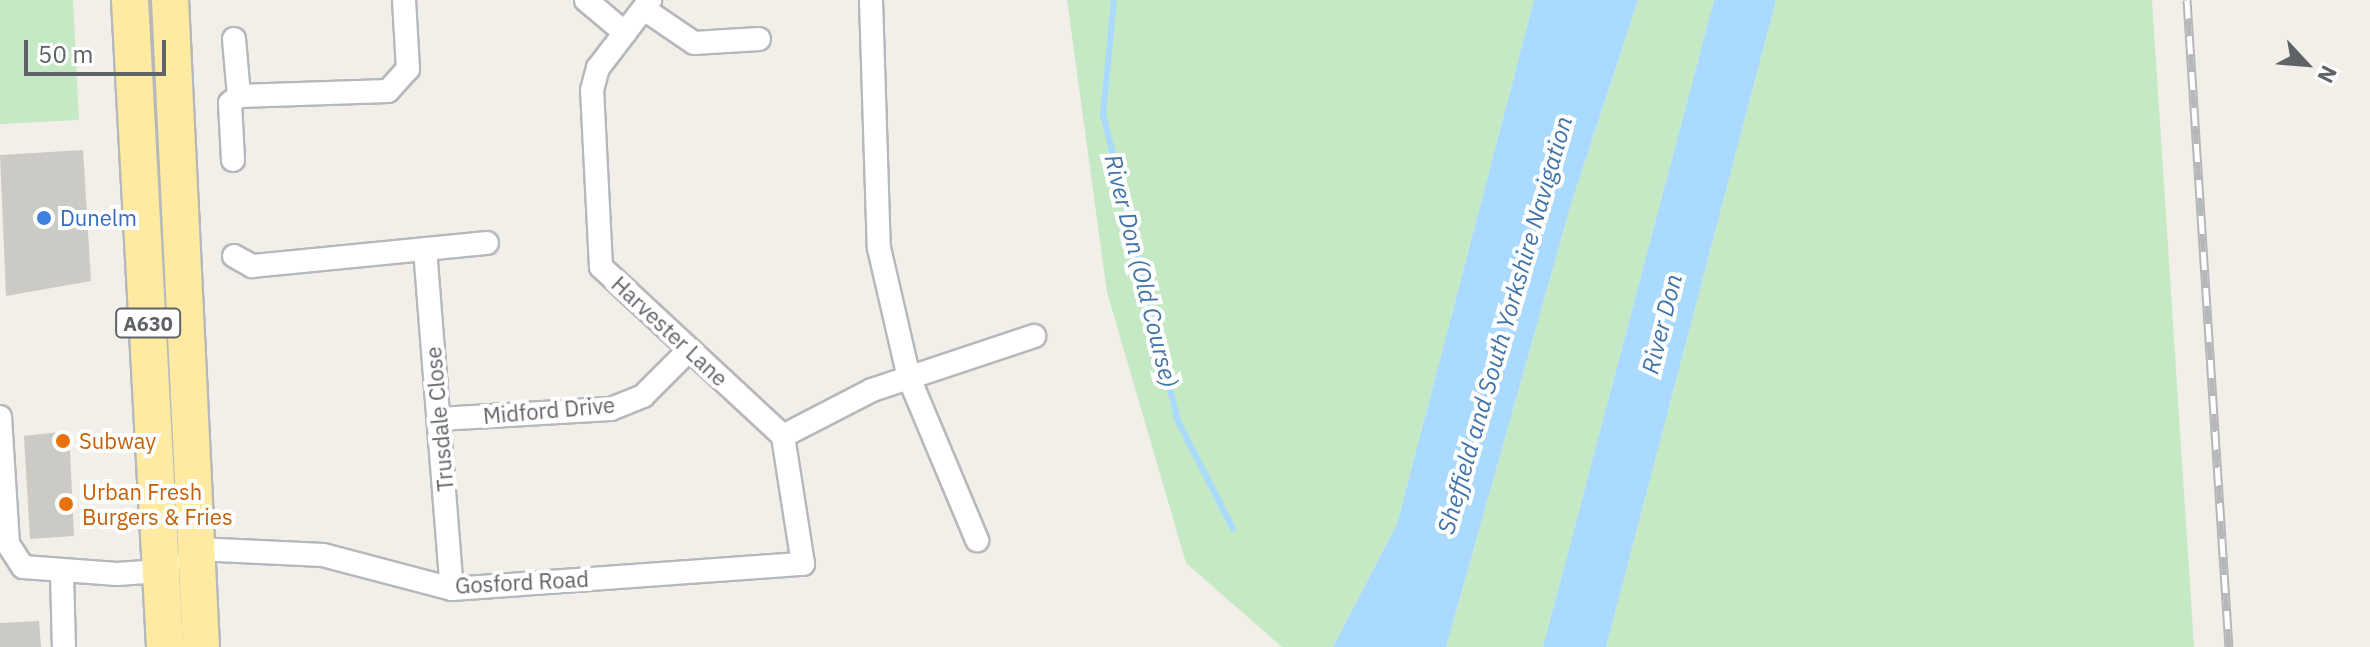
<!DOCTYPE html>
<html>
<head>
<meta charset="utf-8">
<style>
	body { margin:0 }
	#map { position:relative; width:2370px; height:647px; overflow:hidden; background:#f1efe8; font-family:"IBM Plex Sans",sans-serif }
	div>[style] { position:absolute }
	.green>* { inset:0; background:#c5e8c5 }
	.water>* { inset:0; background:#aadaff }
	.stream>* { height:6px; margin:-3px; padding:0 3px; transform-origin:3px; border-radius:3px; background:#aadaff }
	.building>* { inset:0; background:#cccac5 }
	.roads { filter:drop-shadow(2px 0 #b5b8bc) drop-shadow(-2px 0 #b5b8bc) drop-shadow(0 2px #b5b8bc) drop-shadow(0 -2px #b5b8bc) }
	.minor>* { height:22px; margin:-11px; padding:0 11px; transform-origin:11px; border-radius:11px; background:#fff }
	.trunk>* { height:36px; margin:-18px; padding:0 18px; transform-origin:18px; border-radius:18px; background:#feeaa1 }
	.rail>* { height:9px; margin-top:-4.5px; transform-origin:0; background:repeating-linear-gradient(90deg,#fff 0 18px,#b6b7b8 0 36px); box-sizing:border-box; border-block:2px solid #b6b7b8 }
	.dots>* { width:22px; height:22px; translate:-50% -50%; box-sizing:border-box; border:4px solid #fff; border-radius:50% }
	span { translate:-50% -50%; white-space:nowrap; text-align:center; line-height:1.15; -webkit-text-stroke:8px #fff; paint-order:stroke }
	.shield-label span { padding:2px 6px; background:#fff; border:2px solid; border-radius:6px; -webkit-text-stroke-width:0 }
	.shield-label { font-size:20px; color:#5f6368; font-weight:700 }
	.shop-label { font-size:22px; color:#366cbe }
	.left { translate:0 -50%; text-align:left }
	.street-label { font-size:22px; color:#5f6368 }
	.food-label { font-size:22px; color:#c56008 }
	.water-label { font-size:24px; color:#4174aa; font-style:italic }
	.north { position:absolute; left:2266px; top:24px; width:80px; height:80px; -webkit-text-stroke:6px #fff; paint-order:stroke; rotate:116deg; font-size:22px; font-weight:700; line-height:32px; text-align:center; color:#5f6368 }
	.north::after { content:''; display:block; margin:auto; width:28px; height:36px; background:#5f6368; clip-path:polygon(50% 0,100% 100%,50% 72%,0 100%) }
	.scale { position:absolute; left:24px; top:40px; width:142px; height:36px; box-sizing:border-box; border:4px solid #5f6368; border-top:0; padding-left:10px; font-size:24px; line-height:28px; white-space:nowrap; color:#5f6368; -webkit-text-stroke:6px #fff; paint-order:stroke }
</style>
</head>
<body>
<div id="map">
	<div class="green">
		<div style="clip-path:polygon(0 0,73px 0,79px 120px,0 124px)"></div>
		<div style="clip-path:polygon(1067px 0,1534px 0,1397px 524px,1333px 647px,1282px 647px,1186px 563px,1107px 292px)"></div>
		<div style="clip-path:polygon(1638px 0,1714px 0,1543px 647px,1446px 647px,1571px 204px)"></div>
		<div style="clip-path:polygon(1776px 0,2152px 0,2194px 647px,1606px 647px)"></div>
	</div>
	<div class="water">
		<div style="clip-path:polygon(1534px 0,1638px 0,1571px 204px,1446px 647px,1333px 647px,1397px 524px)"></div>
		<div style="clip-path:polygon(1714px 0,1776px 0,1606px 647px,1543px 647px)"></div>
	</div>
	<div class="stream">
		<div style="left:1114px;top:0;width:115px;rotate:95.5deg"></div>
		<div style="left:1103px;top:114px;width:316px;rotate:76.3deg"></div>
		<div style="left:1178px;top:421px;width:121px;rotate:63deg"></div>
	</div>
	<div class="building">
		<div style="clip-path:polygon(83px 150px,91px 281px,6px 296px,0 155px)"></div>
		<div style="clip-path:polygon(69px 431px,74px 536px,30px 539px,24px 436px)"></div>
		<div style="clip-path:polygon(39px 621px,41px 647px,0 647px,0 623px)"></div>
	</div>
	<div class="roads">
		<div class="minor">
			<div style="left:586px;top:0;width:51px;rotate:40.2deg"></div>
			<div style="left:871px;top:0;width:248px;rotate:88.2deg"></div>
			<div style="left:879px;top:248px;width:133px;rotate:77deg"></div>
			<div style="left:909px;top:378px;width:176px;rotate:67.2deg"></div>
			<div style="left:644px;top:9px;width:60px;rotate:34.2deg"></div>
			<div style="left:694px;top:43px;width:65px;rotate:-3.5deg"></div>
			<div style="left:234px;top:39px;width:57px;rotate:85deg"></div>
			<div style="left:239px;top:96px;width:149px;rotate:-1.9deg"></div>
			<div style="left:388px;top:91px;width:30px;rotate:-48deg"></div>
			<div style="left:408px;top:69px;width:69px;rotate:-93.3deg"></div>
			<div style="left:233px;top:160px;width:57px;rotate:-93deg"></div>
			<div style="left:230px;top:103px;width:11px;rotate:-38deg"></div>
			<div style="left:425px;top:249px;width:341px;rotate:85.5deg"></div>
			<div style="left:234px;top:256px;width:21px;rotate:29deg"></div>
			<div style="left:252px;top:266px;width:236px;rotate:-5.6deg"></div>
			<div style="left:0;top:417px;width:127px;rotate:86.4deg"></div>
			<div style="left:8px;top:544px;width:27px;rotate:57deg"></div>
			<div style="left:23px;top:567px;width:94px;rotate:4.3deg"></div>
			<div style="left:117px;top:574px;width:44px;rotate:-3.9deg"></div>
			<div style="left:161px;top:571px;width:13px;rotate:-45deg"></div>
			<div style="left:439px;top:419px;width:172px;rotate:-3.3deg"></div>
			<div style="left:611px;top:409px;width:35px;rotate:-22deg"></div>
			<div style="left:643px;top:396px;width:64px;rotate:-45deg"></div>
			<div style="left:783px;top:436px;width:100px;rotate:-27.3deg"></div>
			<div style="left:872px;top:390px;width:171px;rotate:-18.4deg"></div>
			<div style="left:197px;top:549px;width:126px;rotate:2.7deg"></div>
			<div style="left:323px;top:555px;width:133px;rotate:14.8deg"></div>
			<div style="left:452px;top:589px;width:352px;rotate:-4.1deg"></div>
			<div style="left:803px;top:564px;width:130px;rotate:-98.9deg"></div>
			<div style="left:783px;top:436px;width:248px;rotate:-137.1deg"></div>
			<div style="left:601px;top:267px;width:177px;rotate:-92.9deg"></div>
			<div style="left:592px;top:90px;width:23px;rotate:-75deg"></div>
			<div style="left:598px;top:68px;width:86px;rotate:-52.6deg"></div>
			<div style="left:62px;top:573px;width:74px;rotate:88.5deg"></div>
		</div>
		<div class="trunk">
			<div style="left:130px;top:0;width:648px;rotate:86.9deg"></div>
			<div style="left:170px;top:0;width:648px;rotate:87.26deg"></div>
		</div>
	</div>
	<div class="rail">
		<div style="left:2187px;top:0;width:648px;rotate:86.29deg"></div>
	</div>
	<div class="dots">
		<div style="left:44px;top:218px;background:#3f7fe0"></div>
		<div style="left:63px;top:441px;background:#e8710a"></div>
		<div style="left:66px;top:504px;background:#e8710a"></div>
	</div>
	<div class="shield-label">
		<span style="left:148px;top:323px">A630</span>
	</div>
	<div class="shop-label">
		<span class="left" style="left:60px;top:218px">Dunelm</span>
	</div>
	<div class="street-label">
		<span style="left:670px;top:331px;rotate:43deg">Harvester Lane</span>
		<span style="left:549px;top:410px;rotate:-5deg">Midford Drive</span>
		<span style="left:439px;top:419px;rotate:-95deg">Trusdale Close</span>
		<span style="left:522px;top:582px;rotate:-3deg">Gosford Road</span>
	</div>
	<div class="food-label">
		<span class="left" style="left:79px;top:441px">Subway</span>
		<span class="left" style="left:82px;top:504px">Urban Fresh<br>Burgers &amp; Fries</span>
	</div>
	<div class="water-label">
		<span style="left:1141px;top:271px;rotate:76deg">River Don (Old Course)</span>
		<span style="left:1662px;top:324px;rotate:-76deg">River Don</span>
		<span style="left:1505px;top:325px;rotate:-74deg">Sheffield and South Yorkshire Navigation</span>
	</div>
	<div class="north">N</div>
	<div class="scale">50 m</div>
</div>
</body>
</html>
